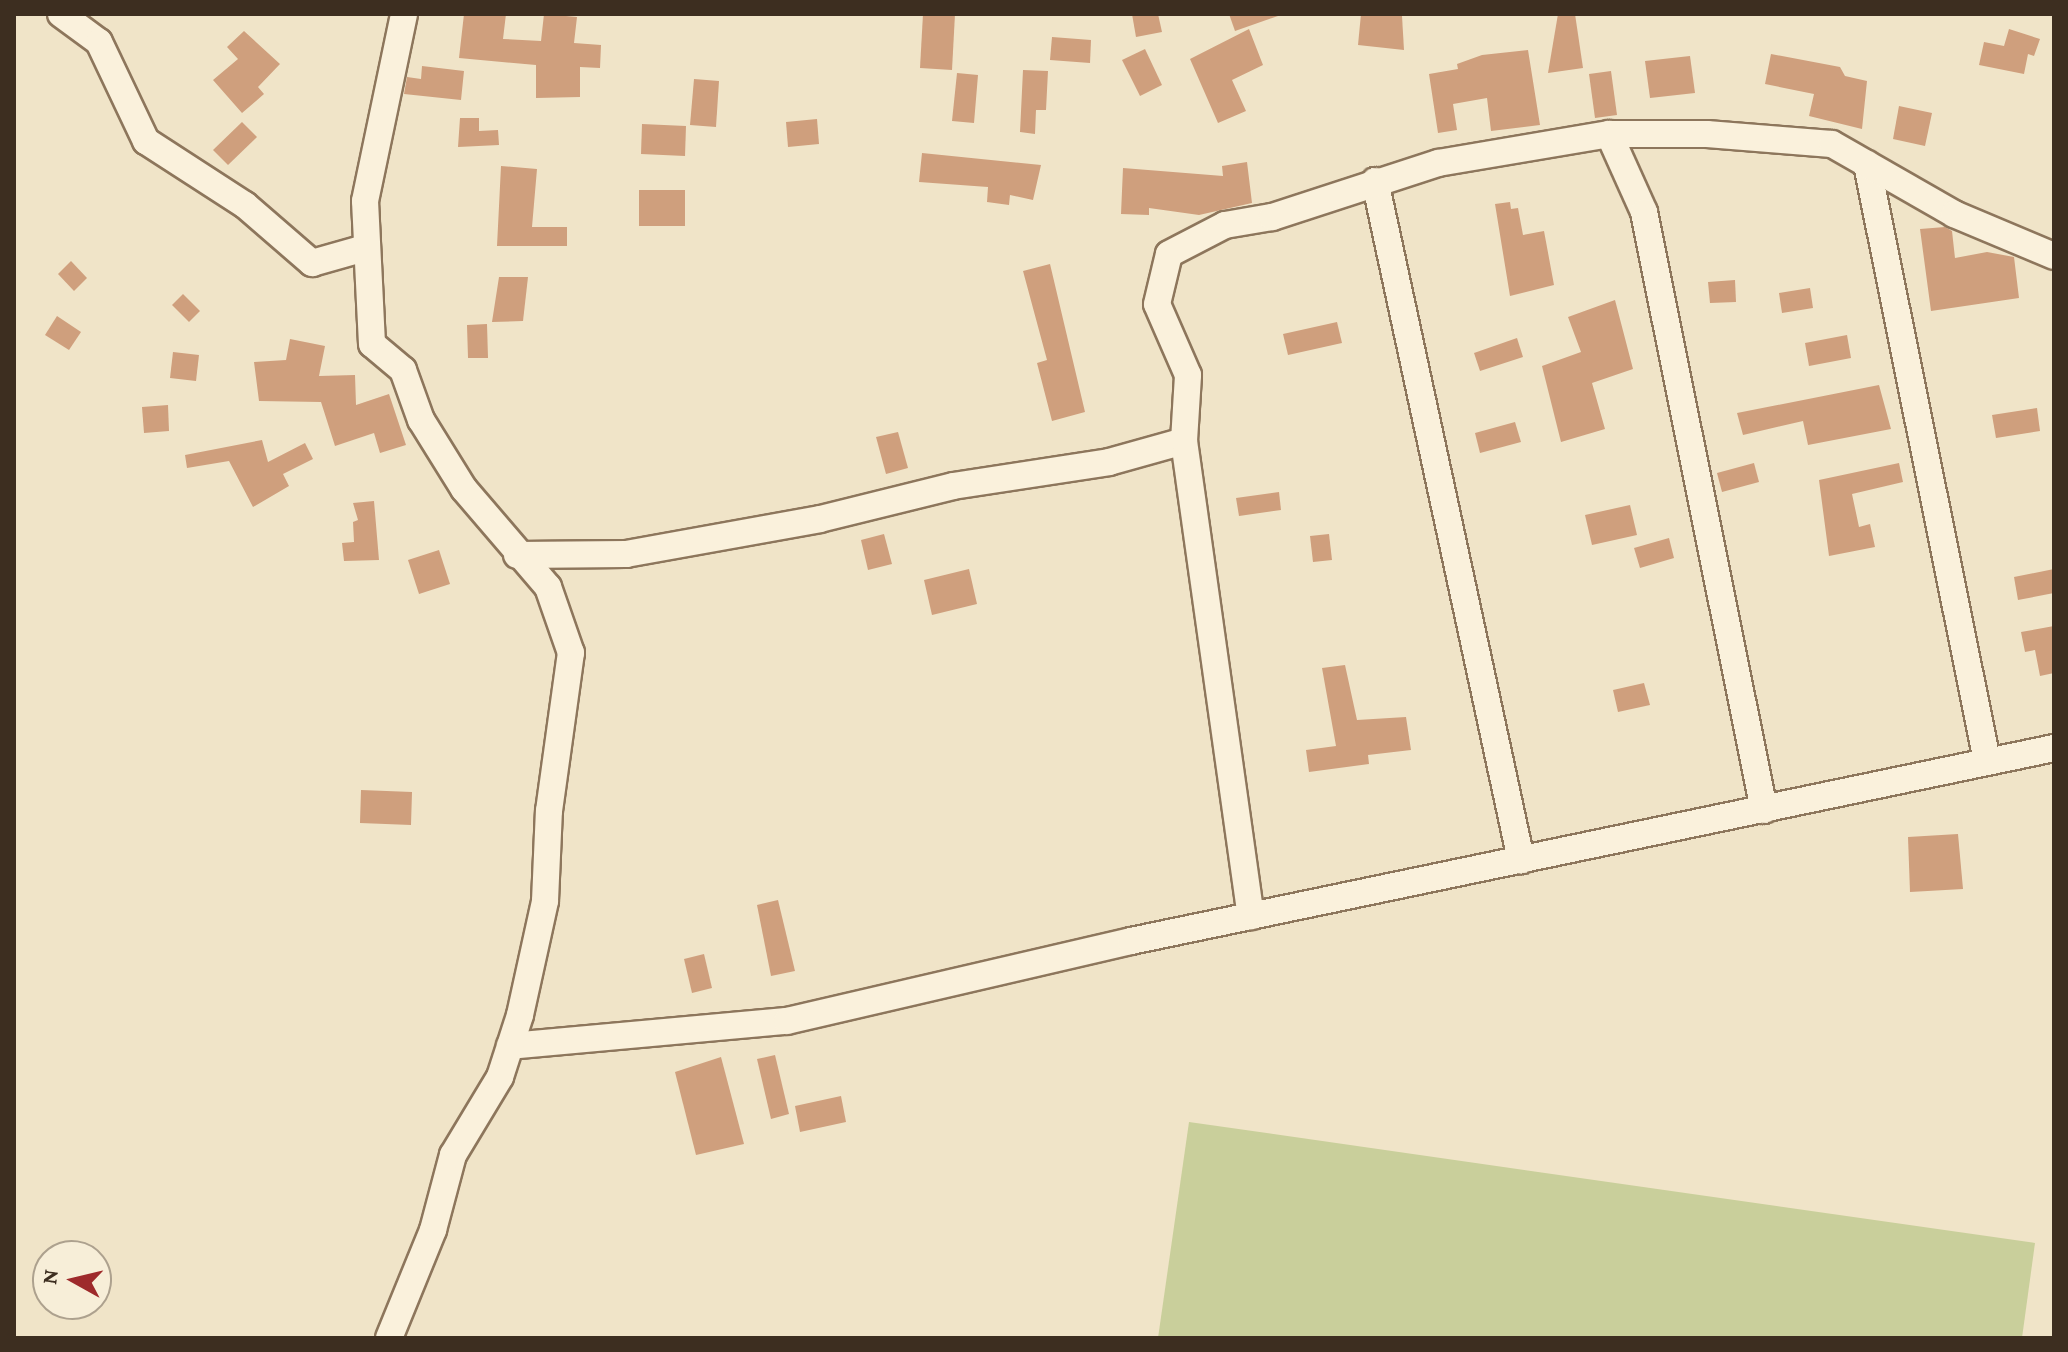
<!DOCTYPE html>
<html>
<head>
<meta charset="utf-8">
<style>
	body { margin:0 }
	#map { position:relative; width:2068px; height:1352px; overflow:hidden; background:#f0e4c8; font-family:"Crimson Pro",serif }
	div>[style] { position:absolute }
	.green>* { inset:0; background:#c9cf9b }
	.building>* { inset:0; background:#cf9f7d }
	.roads { filter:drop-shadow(2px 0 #8d765c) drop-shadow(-2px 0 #8d765c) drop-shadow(0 2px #8d765c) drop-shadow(0 -2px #8d765c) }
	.minor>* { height:26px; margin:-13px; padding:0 13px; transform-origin:13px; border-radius:13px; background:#faf1dc }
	span { translate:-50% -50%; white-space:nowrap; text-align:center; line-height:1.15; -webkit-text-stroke:8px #f7eed8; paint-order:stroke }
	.frame { position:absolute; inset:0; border:16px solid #3d2e20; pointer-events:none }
	.north { position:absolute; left:32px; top:1240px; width:80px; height:80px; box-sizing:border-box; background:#f7eed8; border:2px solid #ada18e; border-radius:50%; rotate:278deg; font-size:22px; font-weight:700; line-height:32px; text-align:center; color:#3d2e20 }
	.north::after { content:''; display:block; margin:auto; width:28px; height:36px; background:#9e2a2b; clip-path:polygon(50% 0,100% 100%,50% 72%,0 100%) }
</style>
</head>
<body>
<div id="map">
	<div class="green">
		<div style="clip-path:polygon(1189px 1122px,2035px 1243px,2022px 1338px,1158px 1338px)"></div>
	</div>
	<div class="building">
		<div style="clip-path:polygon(464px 14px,506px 14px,503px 39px,541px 41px,544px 14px,577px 17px,574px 43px,601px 45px,600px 68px,580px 67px,580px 97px,536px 98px,536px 65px,459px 58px)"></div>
		<div style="clip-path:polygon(923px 14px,955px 14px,952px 70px,920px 68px)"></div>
		<div style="clip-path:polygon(1132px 14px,1158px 14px,1162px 32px,1136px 37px)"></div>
		<div style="clip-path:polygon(1229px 14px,1277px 14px,1278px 16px,1235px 31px)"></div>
		<div style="clip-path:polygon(1361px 14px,1402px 16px,1404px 50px,1358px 45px)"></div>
		<div style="clip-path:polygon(1558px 14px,1575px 14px,1583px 68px,1548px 73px)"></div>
		<div style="clip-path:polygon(1249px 29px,1263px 65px,1232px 80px,1246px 111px,1218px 123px,1190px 59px)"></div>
		<div style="clip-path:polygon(2009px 29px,2040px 39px,2034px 56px,2028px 54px,2024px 74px,1979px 65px,1984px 42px,2004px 46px)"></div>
		<div style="clip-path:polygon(244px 31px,280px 64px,258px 87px,264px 94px,242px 113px,213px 80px,238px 59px,227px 47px)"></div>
		<div style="clip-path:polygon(1052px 37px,1091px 40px,1090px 63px,1050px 60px)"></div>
		<div style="clip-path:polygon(1145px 49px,1162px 85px,1140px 96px,1122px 60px)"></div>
		<div style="clip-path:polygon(1528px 50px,1540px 125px,1491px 131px,1487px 98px,1453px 104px,1457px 130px,1438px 133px,1429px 74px,1458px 69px,1457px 64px,1482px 55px)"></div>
		<div style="clip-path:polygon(1771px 54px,1840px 67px,1845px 76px,1867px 81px,1862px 129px,1809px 116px,1814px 94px,1765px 84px)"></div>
		<div style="clip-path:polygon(1690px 56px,1695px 93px,1650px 98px,1645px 61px)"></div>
		<div style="clip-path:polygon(422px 66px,464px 71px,461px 100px,404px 94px,407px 77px,421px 79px)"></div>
		<div style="clip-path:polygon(1023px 70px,1048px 71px,1046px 110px,1036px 110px,1035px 134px,1020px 132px)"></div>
		<div style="clip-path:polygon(1611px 71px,1617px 115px,1595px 118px,1589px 74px)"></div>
		<div style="clip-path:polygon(957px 73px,978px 75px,974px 123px,952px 121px)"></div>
		<div style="clip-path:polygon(694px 79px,719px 81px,716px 127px,690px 125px)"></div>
		<div style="clip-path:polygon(1899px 106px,1932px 113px,1925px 146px,1893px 139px)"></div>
		<div style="clip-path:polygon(460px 118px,479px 118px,479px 131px,498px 130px,499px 145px,458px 147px)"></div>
		<div style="clip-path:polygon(817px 119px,819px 144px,788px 147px,786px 122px)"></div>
		<div style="clip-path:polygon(242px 122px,257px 137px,228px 165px,213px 150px)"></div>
		<div style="clip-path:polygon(642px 124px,686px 126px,685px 156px,641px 154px)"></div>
		<div style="clip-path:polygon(922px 153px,1041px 165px,1033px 200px,1010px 195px,1009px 205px,987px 202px,988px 187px,919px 182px)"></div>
		<div style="clip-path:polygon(1247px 162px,1252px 203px,1199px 215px,1149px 208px,1149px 215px,1121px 214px,1123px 168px,1223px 176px,1222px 166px)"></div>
		<div style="clip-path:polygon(501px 166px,537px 169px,532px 227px,567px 227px,567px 246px,497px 246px)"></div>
		<div style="clip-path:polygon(639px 190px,685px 190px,685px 226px,639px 226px)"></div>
		<div style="clip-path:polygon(1510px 202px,1511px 209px,1518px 208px,1523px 235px,1544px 231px,1554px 285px,1510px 296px,1495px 204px)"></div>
		<div style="clip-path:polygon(1945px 227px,1952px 231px,1955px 258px,1987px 252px,2014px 257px,2019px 298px,1931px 311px,1920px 229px)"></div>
		<div style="clip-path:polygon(71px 261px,87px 278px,74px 291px,58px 274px)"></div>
		<div style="clip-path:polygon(1050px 264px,1085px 412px,1052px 421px,1037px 363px,1047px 360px,1023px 271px)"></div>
		<div style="clip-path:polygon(499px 277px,528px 277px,523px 321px,492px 322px)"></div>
		<div style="clip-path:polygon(1735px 280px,1736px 302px,1710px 303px,1708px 282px)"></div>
		<div style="clip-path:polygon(1810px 288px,1813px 308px,1782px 313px,1779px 293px)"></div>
		<div style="clip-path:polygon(183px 294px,200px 311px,189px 322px,172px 305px)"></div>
		<div style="clip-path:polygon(1615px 300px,1633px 369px,1592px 383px,1605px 429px,1561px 442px,1542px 366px,1581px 352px,1568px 317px)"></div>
		<div style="clip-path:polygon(57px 316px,81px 332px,69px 350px,45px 335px)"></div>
		<div style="clip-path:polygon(1337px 322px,1342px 343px,1288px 355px,1283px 334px)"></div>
		<div style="clip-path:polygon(487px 324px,488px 358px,468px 358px,467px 325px)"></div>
		<div style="clip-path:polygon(1847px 335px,1851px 358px,1809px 366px,1805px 343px)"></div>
		<div style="clip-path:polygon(1517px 338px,1523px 357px,1480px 371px,1474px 353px)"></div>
		<div style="clip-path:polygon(290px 339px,325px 346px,319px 376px,355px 375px,356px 405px,389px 394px,406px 445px,380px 453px,374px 433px,335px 446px,321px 402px,259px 401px,254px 362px,286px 360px)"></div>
		<div style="clip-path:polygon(173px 352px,199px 355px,196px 381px,170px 378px)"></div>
		<div style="clip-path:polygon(1879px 385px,1891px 429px,1808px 445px,1803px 421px,1743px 435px,1737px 413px)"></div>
		<div style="clip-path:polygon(168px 405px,169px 431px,144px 433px,142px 407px)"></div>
		<div style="clip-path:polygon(2037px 408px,2040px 431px,1996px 438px,1992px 415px)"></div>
		<div style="clip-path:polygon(1515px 422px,1521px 442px,1480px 453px,1475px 433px)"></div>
		<div style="clip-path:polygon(898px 432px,908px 468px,886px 474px,876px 437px)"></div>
		<div style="clip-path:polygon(262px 440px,268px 462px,305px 443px,313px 459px,283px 474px,289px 486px,253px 507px,229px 461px,187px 468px,185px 455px)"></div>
		<div style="clip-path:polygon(1754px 463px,1759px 482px,1722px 492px,1717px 473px)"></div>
		<div style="clip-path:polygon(1899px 463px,1903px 482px,1852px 494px,1859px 527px,1870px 524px,1875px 547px,1829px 556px,1819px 480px)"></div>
		<div style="clip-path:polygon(1279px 492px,1281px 510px,1239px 516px,1236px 498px)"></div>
		<div style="clip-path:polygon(374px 501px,379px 560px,344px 561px,342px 543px,354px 542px,353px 522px,358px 520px,353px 503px)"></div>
		<div style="clip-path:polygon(1630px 505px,1637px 535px,1592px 545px,1585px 515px)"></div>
		<div style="clip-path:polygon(884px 534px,892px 564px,868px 570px,861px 540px)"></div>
		<div style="clip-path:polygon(1329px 534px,1332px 560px,1313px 562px,1310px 536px)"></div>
		<div style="clip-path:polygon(1669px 538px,1674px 558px,1640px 568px,1634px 548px)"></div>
		<div style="clip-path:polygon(439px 550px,450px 584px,419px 594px,408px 560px)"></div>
		<div style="clip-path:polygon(969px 569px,977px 604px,932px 615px,924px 580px)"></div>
		<div style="clip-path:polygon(2054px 569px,2054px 593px,2018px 600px,2014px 577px)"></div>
		<div style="clip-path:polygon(2054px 626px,2054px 673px,2040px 676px,2035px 650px,2025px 652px,2021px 632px)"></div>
		<div style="clip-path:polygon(1345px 665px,1357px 720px,1406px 717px,1411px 750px,1368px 755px,1369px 764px,1309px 772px,1306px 750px,1336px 746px,1322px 668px)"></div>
		<div style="clip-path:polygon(1644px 683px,1650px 705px,1618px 712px,1613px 690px)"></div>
		<div style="clip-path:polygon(361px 790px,412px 792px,411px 825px,360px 823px)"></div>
		<div style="clip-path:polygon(1958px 834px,1963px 889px,1910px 892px,1908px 837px)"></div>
		<div style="clip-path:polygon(778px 900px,795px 971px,771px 976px,757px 905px)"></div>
		<div style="clip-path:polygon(704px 954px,712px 988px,692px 993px,684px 959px)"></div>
		<div style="clip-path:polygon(775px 1055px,789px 1114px,771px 1119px,757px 1059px)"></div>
		<div style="clip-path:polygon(721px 1057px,744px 1144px,696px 1155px,675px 1072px)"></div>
		<div style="clip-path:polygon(841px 1096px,846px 1122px,800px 1132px,795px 1106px)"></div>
	</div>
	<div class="roads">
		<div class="minor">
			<div style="left:61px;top:14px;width:47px;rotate:36.4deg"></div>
			<div style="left:99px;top:42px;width:110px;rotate:64.6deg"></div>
			<div style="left:146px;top:141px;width:118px;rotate:32.9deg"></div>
			<div style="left:245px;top:205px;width:89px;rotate:40.9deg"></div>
			<div style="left:312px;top:263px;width:55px;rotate:-15.8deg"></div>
			<div style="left:1609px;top:134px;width:85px;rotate:65.8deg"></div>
			<div style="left:1644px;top:212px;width:610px;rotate:78.65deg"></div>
			<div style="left:1867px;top:164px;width:609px;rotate:78.63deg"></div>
			<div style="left:1375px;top:181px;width:695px;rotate:77.86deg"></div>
			<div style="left:1184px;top:441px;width:480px;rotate:82deg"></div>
			<div style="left:517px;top:555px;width:109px;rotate:-0.5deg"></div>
			<div style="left:626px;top:554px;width:197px;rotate:-10.2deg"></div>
			<div style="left:820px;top:519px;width:137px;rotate:-13.9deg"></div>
			<div style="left:953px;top:486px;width:158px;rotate:-8.7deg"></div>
			<div style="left:1109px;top:462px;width:78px;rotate:-15.6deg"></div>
			<div style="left:1184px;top:441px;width:66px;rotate:-86.5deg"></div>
			<div style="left:1188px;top:375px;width:77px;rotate:-113.6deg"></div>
			<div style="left:1157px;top:304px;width:51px;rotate:-76.5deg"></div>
			<div style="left:1169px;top:254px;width:63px;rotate:-27.4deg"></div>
			<div style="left:1225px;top:225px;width:48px;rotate:-9.7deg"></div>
			<div style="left:1272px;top:217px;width:175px;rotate:-18deg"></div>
			<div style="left:1438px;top:163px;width:173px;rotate:-9.6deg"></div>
			<div style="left:1609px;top:134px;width:98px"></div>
			<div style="left:1707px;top:134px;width:125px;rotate:4.6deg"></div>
			<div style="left:1832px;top:144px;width:141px;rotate:29.8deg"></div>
			<div style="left:1954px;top:214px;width:108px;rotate:22.8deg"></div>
			<div style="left:510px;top:1046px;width:278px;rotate:-5.2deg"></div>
			<div style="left:787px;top:1021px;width:353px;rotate:-13.1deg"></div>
			<div style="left:1131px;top:941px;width:943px;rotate:-11.81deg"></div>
			<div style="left:389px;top:1338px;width:117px;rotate:-67.8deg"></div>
			<div style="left:433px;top:1230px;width:78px;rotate:-75.1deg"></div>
			<div style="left:453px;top:1155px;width:91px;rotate:-58.9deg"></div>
			<div style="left:500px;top:1077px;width:65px;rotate:-72.1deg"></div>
			<div style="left:520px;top:1015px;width:117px;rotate:-77.6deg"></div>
			<div style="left:545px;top:901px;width:90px;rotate:-87.5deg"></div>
			<div style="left:549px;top:811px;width:160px;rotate:-82.1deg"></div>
			<div style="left:571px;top:653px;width:70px;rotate:-109.2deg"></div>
			<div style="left:548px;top:587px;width:129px;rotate:-130.6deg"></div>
			<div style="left:464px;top:489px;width:81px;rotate:-121.9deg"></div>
			<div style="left:421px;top:420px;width:53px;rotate:-109.8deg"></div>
			<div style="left:403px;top:370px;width:40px;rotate:-140deg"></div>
			<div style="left:372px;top:344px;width:143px;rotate:-92.8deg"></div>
			<div style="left:365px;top:201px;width:191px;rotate:-78.2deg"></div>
		</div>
	</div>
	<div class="frame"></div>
	<div class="north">N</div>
</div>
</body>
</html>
